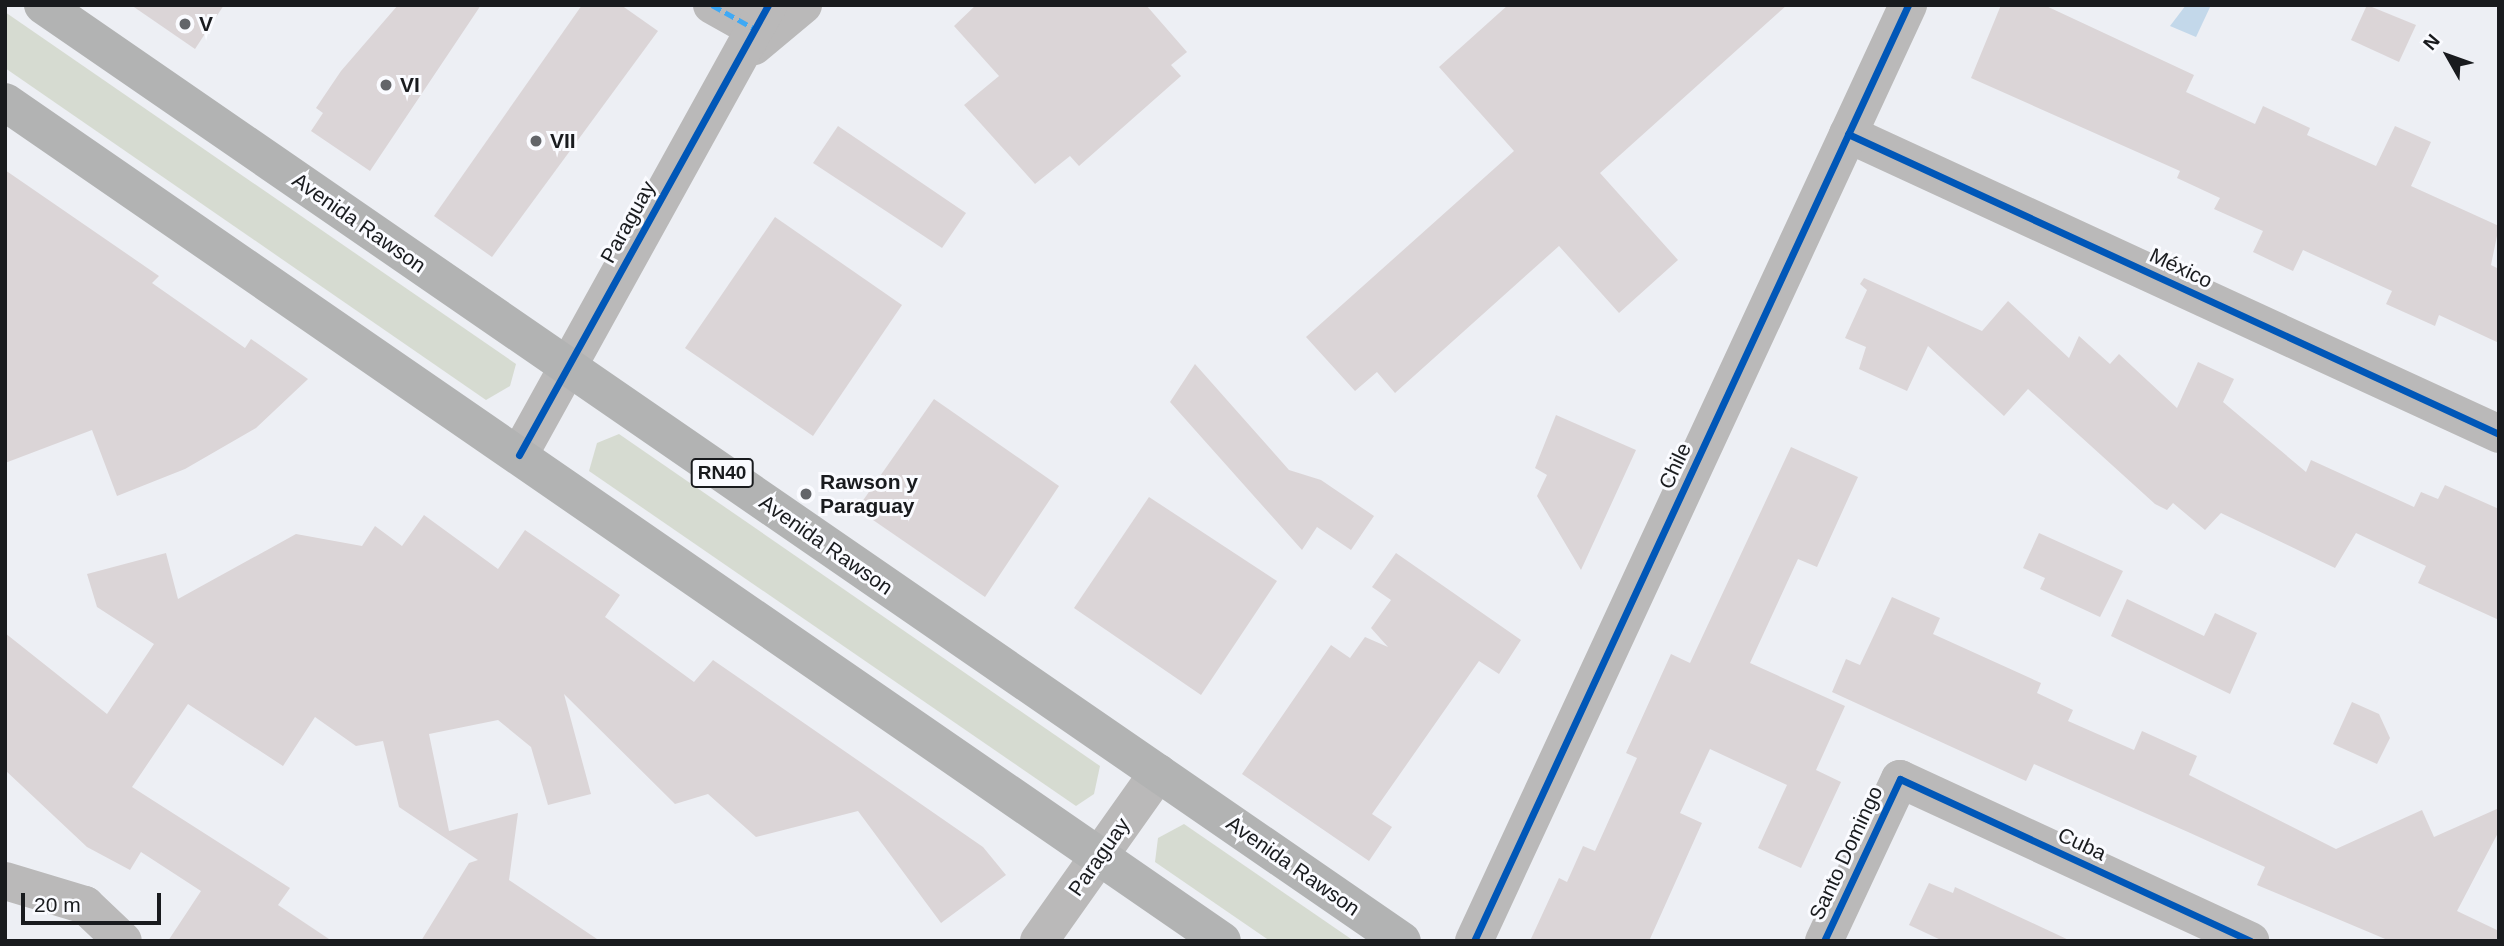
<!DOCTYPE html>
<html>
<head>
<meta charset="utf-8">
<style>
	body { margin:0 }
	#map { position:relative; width:2504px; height:946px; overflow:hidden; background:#edeff4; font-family:Helvetica,sans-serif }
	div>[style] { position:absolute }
	.green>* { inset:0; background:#d6dbd1 }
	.water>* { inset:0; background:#c3d8ea }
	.building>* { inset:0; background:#dbd5d7 }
	.minor>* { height:38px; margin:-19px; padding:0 19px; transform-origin:19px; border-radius:19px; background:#bab9b9 }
	.primary>* { height:38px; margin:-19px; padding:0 19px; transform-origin:19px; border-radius:19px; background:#b2b3b3 }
	.quiet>* { height:5px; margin-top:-2.5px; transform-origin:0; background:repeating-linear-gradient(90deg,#3fa9f5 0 10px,transparent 0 15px) }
	.cycleway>* { height:7px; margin:-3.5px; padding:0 3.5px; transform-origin:3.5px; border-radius:3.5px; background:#0057b8 }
	.dots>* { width:19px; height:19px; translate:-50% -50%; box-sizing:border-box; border:4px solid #fafbff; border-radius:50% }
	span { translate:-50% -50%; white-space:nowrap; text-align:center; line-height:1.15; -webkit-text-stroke:6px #fafbff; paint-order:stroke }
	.shield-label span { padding:2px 5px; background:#fafbff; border:2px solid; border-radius:5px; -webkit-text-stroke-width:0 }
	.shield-label { font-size:19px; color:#191b1e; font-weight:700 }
	.poi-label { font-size:21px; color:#191b1e; font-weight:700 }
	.left { translate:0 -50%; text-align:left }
	.street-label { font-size:21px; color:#191b1e }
	.frame { position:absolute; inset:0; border:7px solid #191b1e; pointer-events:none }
	.north { position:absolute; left:2413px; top:21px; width:70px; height:70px; -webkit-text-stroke:5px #fafbff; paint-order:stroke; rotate:310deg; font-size:19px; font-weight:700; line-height:28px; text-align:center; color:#191b1e }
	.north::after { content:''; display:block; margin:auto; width:24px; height:32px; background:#191b1e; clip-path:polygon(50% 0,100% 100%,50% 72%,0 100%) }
	.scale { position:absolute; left:21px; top:893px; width:140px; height:32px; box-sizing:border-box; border:4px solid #191b1e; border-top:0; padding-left:9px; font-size:21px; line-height:24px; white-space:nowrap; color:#191b1e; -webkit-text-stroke:5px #fafbff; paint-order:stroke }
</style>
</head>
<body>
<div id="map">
	<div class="green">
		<div style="clip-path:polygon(5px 12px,516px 364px,510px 386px,486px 400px,5px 68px)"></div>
		<div style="clip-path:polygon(619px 434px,1100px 766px,1094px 794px,1076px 806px,589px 471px,597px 443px)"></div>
		<div style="clip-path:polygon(1184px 824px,1354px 941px,1270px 941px,1155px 862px,1158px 838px)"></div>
	</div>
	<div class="water">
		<div style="clip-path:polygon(2186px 5px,2211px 5px,2196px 37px,2170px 26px)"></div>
	</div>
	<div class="building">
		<div style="clip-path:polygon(131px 5px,224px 5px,195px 49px)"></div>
		<div style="clip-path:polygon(398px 5px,481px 5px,370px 171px,311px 131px,323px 113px,316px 108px,341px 71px)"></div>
		<div style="clip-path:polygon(582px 5px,621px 5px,658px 31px,492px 257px,434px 216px)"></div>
		<div style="clip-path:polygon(976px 5px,1146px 5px,1187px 52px,1171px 65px,1181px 76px,1079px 166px,1070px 156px,1035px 184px,964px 105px,999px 76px,954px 26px)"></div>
		<div style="clip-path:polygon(1508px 5px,1787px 5px,1600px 173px,1678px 260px,1619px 313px,1559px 246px,1395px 393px,1377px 372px,1355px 391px,1306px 337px,1514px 151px,1439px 67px)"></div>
		<div style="clip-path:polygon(2001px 5px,2044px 5px,2194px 75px,2186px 92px,2255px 124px,2263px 106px,2310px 128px,2307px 135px,2376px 166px,2395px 126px,2431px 142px,2411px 186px,2499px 226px,2491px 265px,2499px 269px,2499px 343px,2439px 315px,2435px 326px,2386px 304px,2392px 291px,2303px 250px,2293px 271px,2253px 252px,2263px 231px,2214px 209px,2220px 198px,2177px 178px,2180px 171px,1971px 78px)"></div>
		<div style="clip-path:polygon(2367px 5px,2416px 25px,2399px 62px,2351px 40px)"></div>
		<div style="clip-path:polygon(838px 126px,966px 213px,942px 248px,813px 163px)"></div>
		<div style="clip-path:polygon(5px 170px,159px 276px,152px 283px,245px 348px,251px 339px,308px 379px,256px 428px,185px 469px,117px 496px,92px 430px,5px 463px)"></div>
		<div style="clip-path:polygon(775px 217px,902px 305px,813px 436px,685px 348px)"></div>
		<div style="clip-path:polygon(1864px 278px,1982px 331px,2008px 301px,2069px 358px,2079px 336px,2110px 364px,2119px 354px,2177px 408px,2198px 362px,2234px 379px,2223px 402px,2306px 472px,2311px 460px,2414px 507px,2421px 492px,2438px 499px,2445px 485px,2499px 509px,2499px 620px,2418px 583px,2426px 566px,2356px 533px,2335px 568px,2221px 513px,2205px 530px,2173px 503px,2167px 510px,2155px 504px,2028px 389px,2004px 416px,1928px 346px,1907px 391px,1859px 369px,1866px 347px,1845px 338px,1867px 290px,1860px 284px)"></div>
		<div style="clip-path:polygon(1195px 364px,1289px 470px,1321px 480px,1374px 516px,1351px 550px,1317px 527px,1302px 550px,1170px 402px)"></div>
		<div style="clip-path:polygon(934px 399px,1059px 486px,985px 597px,857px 509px)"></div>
		<div style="clip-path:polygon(1556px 415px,1636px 450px,1581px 570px,1537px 496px,1547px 475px,1535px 468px)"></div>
		<div style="clip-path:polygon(1791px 447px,1858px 477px,1817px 567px,1798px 559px,1750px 663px,1845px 706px,1816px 770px,1841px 782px,1801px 868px,1758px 848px,1787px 785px,1710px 749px,1680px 813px,1702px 823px,1649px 941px,1530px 941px,1559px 878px,1567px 882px,1583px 846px,1595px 851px,1637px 758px,1626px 753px,1671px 654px,1690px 663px)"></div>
		<div style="clip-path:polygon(1149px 497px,1277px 581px,1201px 695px,1074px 608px)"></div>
		<div style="clip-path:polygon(424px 515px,498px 569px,525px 530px,620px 595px,605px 617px,694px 682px,713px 660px,983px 847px,1006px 875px,941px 923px,858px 811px,756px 837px,708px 794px,675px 804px,564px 694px,591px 794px,548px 805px,531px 747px,498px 720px,429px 734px,449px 831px,518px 813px,509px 880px,600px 941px,421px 941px,469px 863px,478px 860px,399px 807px,383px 741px,356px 746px,315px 717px,283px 766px,188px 704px,132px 787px,290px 888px,278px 905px,332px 941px,168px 941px,201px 891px,141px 852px,130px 870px,87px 847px,5px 770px,5px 633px,107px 714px,154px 644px,97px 607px,87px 574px,166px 553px,178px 599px,296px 534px,362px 546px,375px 526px,402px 546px)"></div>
		<div style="clip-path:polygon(2039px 533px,2123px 571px,2100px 617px,2040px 589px,2045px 578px,2023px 568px)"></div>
		<div style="clip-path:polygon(1396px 553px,1521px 640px,1499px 674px,1479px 661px,1372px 814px,1392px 827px,1369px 861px,1242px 774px,1331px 645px,1350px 658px,1365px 637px,1388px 647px,1371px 628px,1391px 600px,1372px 587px)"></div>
		<div style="clip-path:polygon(1892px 597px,1940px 618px,1933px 634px,2041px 683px,2037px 693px,2073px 710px,2068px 721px,2134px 750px,2142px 731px,2197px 756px,2189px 775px,2336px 849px,2422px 810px,2434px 837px,2499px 808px,2499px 831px,2457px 911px,2499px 931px,2499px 941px,2390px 941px,2257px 885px,2265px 867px,2188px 832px,2034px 764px,2026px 781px,1832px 692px,1846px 659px,1860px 665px)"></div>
		<div style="clip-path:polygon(2127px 599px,2204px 636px,2215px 613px,2257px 633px,2230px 694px,2111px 636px)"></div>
		<div style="clip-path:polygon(2352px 702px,2379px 714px,2390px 738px,2377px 764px,2333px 744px)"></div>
		<div style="clip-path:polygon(1929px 883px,1953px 893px,1955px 887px,2071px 941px,1943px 941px,1909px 925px)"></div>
	</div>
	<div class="minor">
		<div style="left:712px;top:5px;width:49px;rotate:29.2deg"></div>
		<div style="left:754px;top:46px;width:64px;rotate:-39.9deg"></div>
		<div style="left:1848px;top:134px;width:717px;rotate:24.74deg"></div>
		<div style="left:519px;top:455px;width:514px;rotate:-61.04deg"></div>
		<div style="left:5px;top:881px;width:84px;rotate:16.7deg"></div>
		<div style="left:85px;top:905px;width:52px;rotate:43.5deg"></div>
		<div style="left:1039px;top:941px;width:206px;rotate:-54.7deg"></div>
		<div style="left:1474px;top:941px;width:1032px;rotate:-65.12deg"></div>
		<div style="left:1824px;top:941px;width:179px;rotate:-64.9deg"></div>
		<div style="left:1900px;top:779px;width:386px;rotate:24.8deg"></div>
	</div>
	<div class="primary">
		<div style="left:43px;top:5px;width:1650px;rotate:34.56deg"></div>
		<div style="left:5px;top:102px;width:1478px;rotate:34.58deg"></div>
	</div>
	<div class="quiet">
		<div style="left:712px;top:5px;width:49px;rotate:29.2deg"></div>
	</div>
	<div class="cycleway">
		<div style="left:1848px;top:134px;width:717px;rotate:24.74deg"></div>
		<div style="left:519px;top:455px;width:514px;rotate:-61.04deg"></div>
		<div style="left:1474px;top:941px;width:1032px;rotate:-65.12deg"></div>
		<div style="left:1824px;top:941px;width:179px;rotate:-64.9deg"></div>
		<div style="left:1900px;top:779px;width:386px;rotate:24.8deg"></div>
	</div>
	<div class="dots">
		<div style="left:185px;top:24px;background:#636569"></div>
		<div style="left:386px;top:85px;background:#636569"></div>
		<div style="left:536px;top:141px;background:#636569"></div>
		<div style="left:806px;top:494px;background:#636569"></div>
	</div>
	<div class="shield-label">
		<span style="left:722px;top:473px">RN40</span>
	</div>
	<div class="poi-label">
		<span class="left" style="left:199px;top:24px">V</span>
		<span class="left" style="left:400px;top:85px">VI</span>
		<span class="left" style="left:550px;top:141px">VII</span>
		<span class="left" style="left:820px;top:494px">Rawson y<br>Paraguay</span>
	</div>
	<div class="street-label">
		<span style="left:628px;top:222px;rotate:-61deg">Paraguay</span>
		<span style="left:359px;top:223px;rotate:35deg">Avenida Rawson</span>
		<span style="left:2181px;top:268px;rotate:25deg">México</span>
		<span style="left:1675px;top:466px;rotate:-65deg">Chile</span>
		<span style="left:826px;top:545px;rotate:35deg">Avenida Rawson</span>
		<span style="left:2082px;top:844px;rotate:25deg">Cuba</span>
		<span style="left:1846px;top:853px;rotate:-65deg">Santo Domingo</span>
		<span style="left:1099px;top:857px;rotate:-55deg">Paraguay</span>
		<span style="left:1293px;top:866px;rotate:35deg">Avenida Rawson</span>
	</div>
	<div class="frame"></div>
	<div class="north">N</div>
	<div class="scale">20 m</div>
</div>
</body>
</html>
